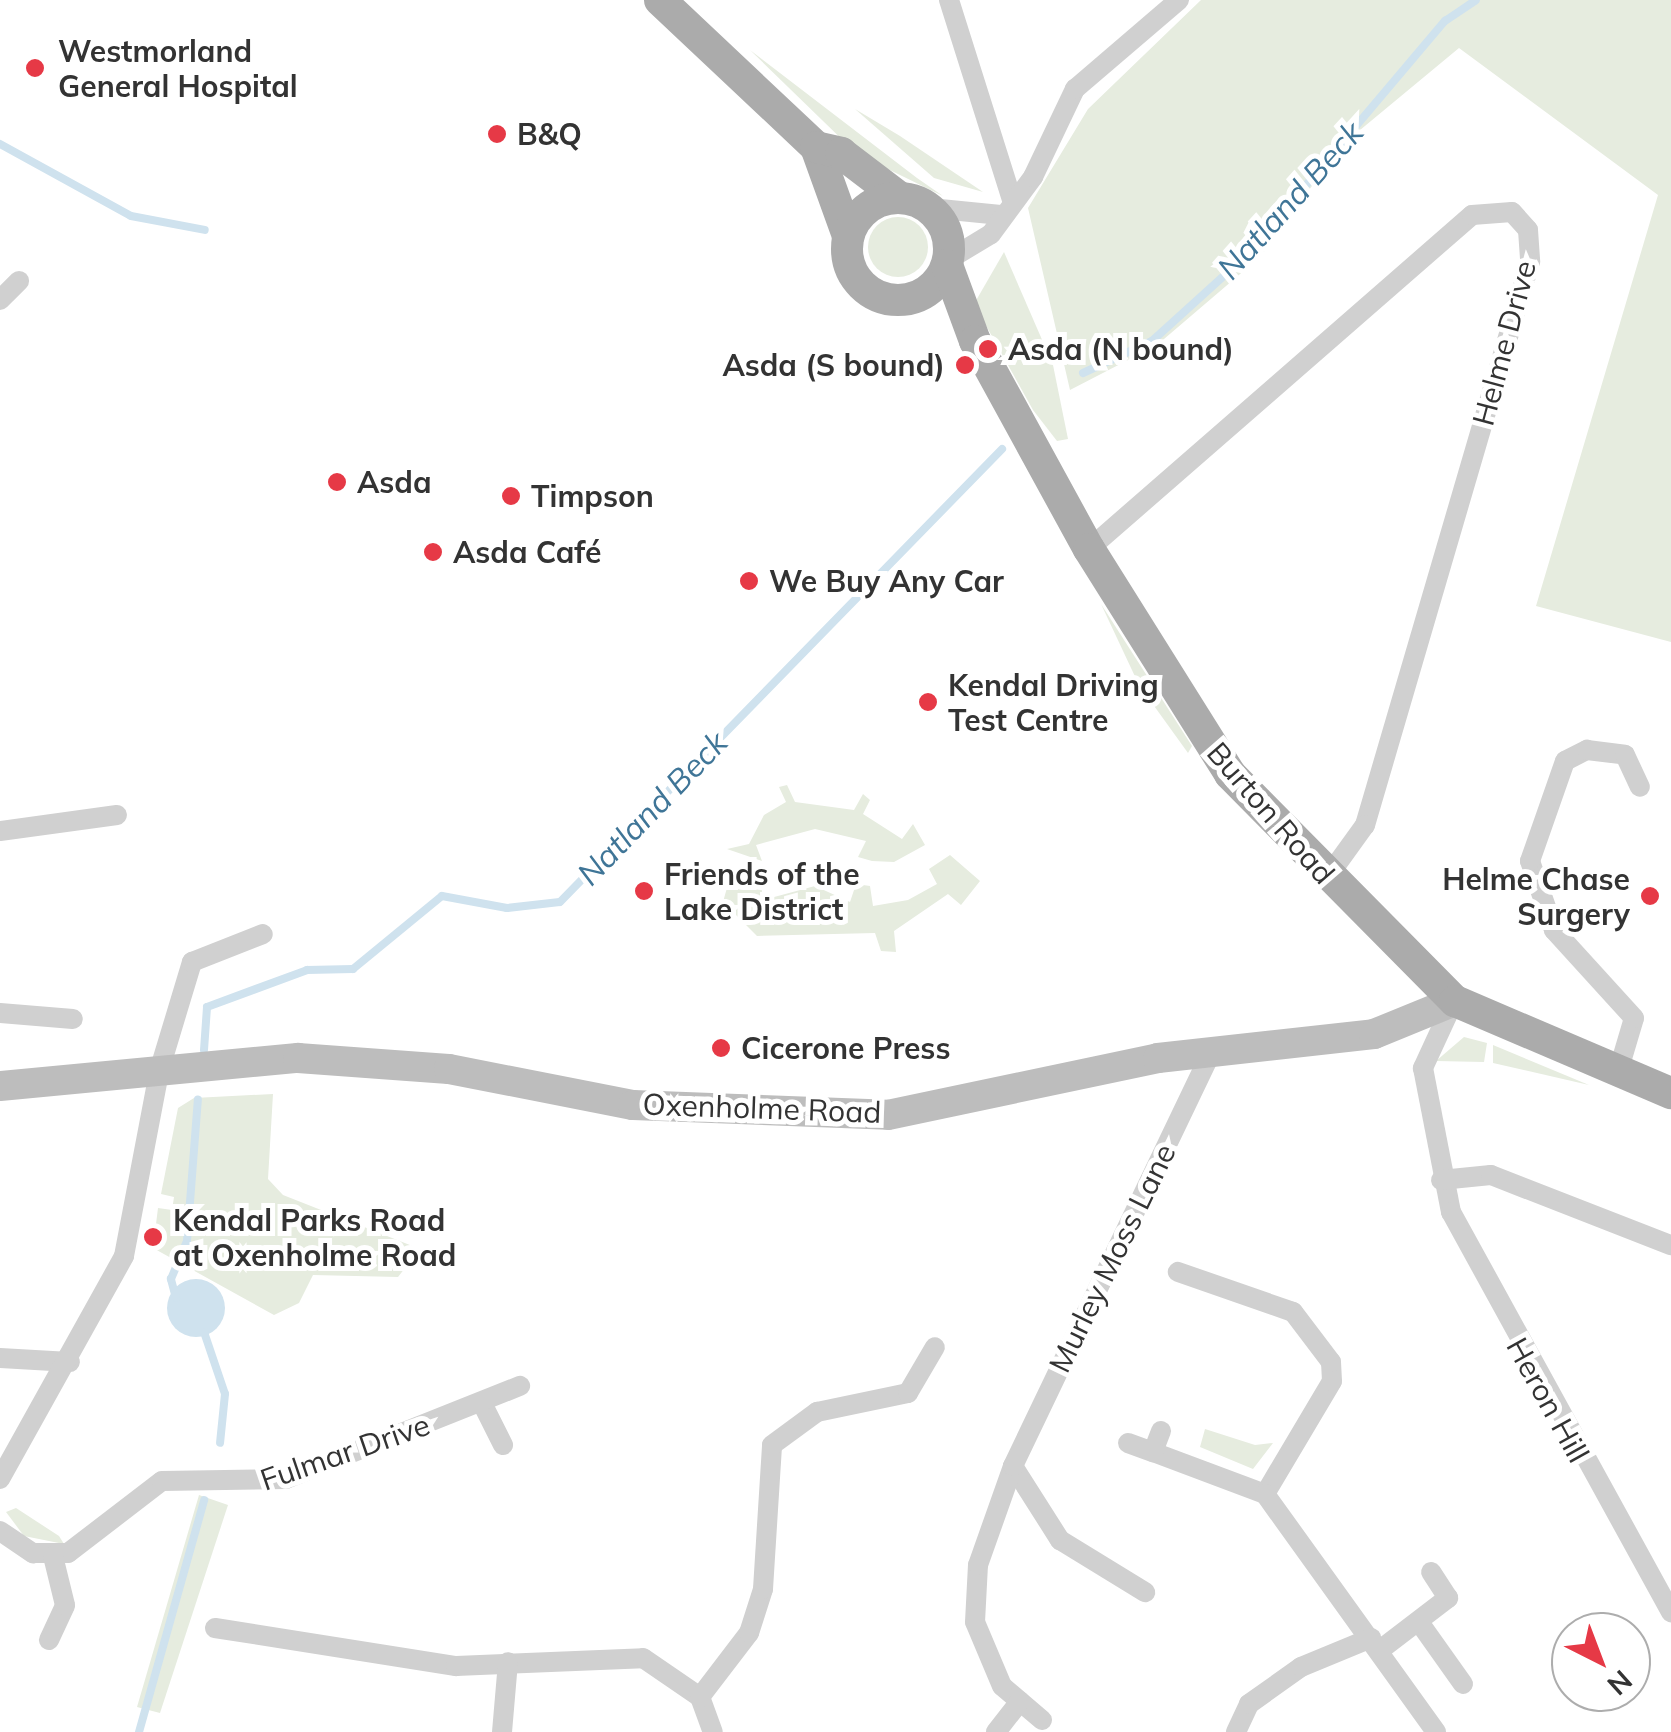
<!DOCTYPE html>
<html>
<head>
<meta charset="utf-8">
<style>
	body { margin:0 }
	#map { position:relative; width:1671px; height:1732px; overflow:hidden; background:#fff; font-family:Mulish,sans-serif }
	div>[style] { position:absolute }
	.green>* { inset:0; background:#e6ecdf }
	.round { border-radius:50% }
	.water>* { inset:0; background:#cfe2ee }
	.stream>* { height:8px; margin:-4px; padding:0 4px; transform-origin:4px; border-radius:4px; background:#cfe2ee }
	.minor>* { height:20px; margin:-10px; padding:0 10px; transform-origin:10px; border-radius:10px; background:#d0d0d0 }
	.secondary>* { height:30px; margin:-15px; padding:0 15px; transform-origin:15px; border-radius:15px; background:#bdbdbd }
	.primary>* { height:32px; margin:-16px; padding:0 16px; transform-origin:16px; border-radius:16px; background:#ababab }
	.primary>.ring { margin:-16px; padding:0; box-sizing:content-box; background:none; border:32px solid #ababab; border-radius:50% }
	.dots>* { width:28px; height:28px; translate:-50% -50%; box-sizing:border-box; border:5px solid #fff; border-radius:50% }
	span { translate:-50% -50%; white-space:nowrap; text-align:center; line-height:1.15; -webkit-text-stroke:10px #fff; paint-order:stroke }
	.poi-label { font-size:30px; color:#333; font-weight:700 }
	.left { translate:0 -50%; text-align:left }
	.right { translate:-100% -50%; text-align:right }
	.street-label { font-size:30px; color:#333 }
	.water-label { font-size:32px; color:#3f7597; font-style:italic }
	.north { position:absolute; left:1551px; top:1612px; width:100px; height:100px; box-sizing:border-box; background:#fff; border:2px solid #adadad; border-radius:50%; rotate:138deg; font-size:28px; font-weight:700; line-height:40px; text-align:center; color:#333 }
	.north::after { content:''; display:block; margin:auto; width:35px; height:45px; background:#e63946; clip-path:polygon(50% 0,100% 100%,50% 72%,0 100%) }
</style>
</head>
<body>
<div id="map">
	<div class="green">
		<div style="clip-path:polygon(1201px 0,1671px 0,1671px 642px,1536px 606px,1658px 195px,1459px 48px,1342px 145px,1260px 257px,1157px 345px,1070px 390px,1028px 208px,1088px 109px)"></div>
		<div style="clip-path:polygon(750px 50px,917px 178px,943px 196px,857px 154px)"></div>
		<div style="clip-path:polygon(855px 109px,900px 136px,983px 192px,934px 178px)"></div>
		<div class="round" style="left:868px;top:217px;width:60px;height:60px"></div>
		<div style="clip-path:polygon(1004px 252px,1053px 365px,1068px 439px,1057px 441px,1033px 410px,974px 304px)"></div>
		<div style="clip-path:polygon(1101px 604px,1192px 746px,1188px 753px,1139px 685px)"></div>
		<div style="clip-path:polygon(787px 785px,795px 802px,854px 810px,863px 794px,870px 800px,863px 814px,902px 839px,913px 824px,925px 845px,894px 862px,872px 861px,858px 857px,866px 841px,815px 829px,756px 845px,762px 861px,727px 849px,749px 844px,764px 815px,786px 802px,779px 787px)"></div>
		<div style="clip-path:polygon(950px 855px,980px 881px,961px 905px,948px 894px,894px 931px,896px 952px,881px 951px,875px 933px,757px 936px,723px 902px,730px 877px,761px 884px,763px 900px,815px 886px,850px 902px,856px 884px,870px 886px,873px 906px,908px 900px,937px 884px,929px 869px)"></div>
		<div style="clip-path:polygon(1464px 1037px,1487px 1043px,1484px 1062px,1436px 1061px)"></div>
		<div style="clip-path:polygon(1493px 1045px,1589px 1085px,1493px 1063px)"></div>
		<div style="clip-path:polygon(273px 1094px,268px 1179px,283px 1195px,420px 1249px,398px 1277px,313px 1275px,299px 1303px,274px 1315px,153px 1248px,158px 1208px,172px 1210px,174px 1197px,161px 1194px,178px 1108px,194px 1098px)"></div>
		<div style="clip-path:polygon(1205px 1429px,1255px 1445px,1273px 1443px,1253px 1469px,1200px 1447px)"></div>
		<div style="clip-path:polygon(199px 1495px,228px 1505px,160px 1713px,137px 1707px)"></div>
		<div style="clip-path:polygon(16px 1508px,59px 1536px,64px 1544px,24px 1536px,6px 1512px)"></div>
	</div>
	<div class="water">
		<div class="round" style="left:167px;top:1279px;width:58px;height:58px"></div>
	</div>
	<div class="stream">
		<div style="left:0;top:144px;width:149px;rotate:28.8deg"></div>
		<div style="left:131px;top:216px;width:75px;rotate:10.7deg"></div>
		<div style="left:1083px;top:373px;width:76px;rotate:-24.9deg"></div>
		<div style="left:1152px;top:341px;width:128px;rotate:-42.2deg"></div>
		<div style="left:1247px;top:255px;width:307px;rotate:-49.8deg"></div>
		<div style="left:1445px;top:21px;width:37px;rotate:-34deg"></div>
		<div style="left:204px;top:1050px;width:43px;rotate:-86deg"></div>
		<div style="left:207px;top:1007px;width:107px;rotate:-20.3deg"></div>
		<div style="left:307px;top:970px;width:46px;rotate:-1.2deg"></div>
		<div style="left:353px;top:969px;width:115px;rotate:-39.4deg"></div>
		<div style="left:442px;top:896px;width:66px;rotate:10.5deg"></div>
		<div style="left:507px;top:908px;width:53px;rotate:-6.5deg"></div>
		<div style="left:560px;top:902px;width:633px;rotate:-45.7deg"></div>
		<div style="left:176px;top:1298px;width:20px;rotate:-105deg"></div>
		<div style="left:171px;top:1279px;width:41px;rotate:-67.2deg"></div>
		<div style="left:187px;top:1241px;width:142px;rotate:-85.6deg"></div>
		<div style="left:204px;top:1332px;width:65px;rotate:71.3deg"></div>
		<div style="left:225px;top:1394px;width:49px;rotate:95.8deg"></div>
		<div style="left:139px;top:1732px;width:241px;rotate:-74.3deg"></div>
	</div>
	<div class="minor">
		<div style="left:949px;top:0;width:213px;rotate:72.5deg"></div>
		<div style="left:930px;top:208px;width:71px;rotate:5.6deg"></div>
		<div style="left:948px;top:260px;width:50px;rotate:-31.2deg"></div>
		<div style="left:991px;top:234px;width:71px;rotate:-53.6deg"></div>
		<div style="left:1033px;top:177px;width:98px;rotate:-64.5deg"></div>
		<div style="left:1075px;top:89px;width:137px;rotate:-40.6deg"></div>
		<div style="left:0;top:300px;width:27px;rotate:-45deg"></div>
		<div style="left:1089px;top:549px;width:508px;rotate:-41.09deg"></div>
		<div style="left:1472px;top:215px;width:40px;rotate:-4.3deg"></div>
		<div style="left:1512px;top:212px;width:24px;rotate:48deg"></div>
		<div style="left:1528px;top:230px;width:32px;rotate:86deg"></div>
		<div style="left:1530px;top:262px;width:587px;rotate:106.33deg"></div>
		<div style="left:1365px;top:825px;width:67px;rotate:125.8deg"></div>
		<div style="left:0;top:831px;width:118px;rotate:-7.8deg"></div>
		<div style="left:1453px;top:1003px;width:72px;rotate:114.8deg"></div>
		<div style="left:1423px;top:1068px;width:147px;rotate:79deg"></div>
		<div style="left:1451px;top:1212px;width:457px;rotate:61.2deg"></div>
		<div style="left:0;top:1013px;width:73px;rotate:4.7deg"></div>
		<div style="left:1618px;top:1072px;width:56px;rotate:-73.5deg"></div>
		<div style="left:1634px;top:1018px;width:119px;rotate:-132.3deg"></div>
		<div style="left:1554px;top:930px;width:73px;rotate:-109.2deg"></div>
		<div style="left:1530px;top:861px;width:106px;rotate:-70.7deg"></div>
		<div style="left:1565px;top:761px;width:25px;rotate:-27deg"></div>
		<div style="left:1587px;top:750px;width:38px;rotate:7deg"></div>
		<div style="left:1625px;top:755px;width:35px;rotate:65deg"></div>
		<div style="left:1441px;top:1180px;width:50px;rotate:-5.7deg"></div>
		<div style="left:1491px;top:1175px;width:193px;rotate:21.3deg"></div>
		<div style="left:0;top:1358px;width:70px;rotate:3.3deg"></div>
		<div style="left:482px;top:1403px;width:47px;rotate:63.4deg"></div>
		<div style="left:1161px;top:1431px;width:22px;rotate:111deg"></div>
		<div style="left:1153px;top:1452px;width:120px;rotate:20.6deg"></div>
		<div style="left:1265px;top:1494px;width:131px;rotate:-59.3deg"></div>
		<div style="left:1332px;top:1381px;width:19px;rotate:-93deg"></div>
		<div style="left:1331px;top:1362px;width:63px;rotate:-127.2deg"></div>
		<div style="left:1293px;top:1312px;width:122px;rotate:-160.8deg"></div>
		<div style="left:1128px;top:1443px;width:27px;rotate:20deg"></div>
		<div style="left:1013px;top:1466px;width:88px;rotate:57.6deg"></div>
		<div style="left:1060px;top:1540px;width:100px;rotate:31.5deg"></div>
		<div style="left:0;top:1479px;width:255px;rotate:-60.9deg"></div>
		<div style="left:124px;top:1256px;width:191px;rotate:-79.2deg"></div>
		<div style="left:160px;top:1068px;width:111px;rotate:-73.2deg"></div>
		<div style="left:192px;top:962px;width:76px;rotate:-21.5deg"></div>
		<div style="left:1265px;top:1494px;width:293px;rotate:54.3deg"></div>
		<div style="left:0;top:1531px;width:40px;rotate:34deg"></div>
		<div style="left:33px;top:1553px;width:35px"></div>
		<div style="left:68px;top:1553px;width:118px;rotate:-37.5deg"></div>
		<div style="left:162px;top:1481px;width:124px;rotate:-0.9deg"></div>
		<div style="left:286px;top:1479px;width:252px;rotate:-21.7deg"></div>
		<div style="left:1419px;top:1622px;width:76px;rotate:54.6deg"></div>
		<div style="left:215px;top:1628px;width:244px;rotate:9deg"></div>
		<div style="left:456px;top:1666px;width:187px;rotate:-2.4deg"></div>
		<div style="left:643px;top:1658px;width:69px;rotate:34.4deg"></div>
		<div style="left:700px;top:1697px;width:37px;rotate:70deg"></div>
		<div style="left:49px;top:1640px;width:38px;rotate:-65deg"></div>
		<div style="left:65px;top:1605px;width:50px;rotate:-103.8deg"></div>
		<div style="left:1380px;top:1650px;width:86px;rotate:-37.4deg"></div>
		<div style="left:1448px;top:1598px;width:31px;rotate:-123deg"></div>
		<div style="left:700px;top:1697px;width:81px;rotate:-52.6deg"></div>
		<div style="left:749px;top:1633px;width:46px;rotate:-72.3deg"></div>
		<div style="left:763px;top:1589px;width:144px;rotate:-86.4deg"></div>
		<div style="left:772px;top:1445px;width:56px;rotate:-36.3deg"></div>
		<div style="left:817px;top:1412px;width:93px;rotate:-11.8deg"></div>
		<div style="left:908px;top:1393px;width:53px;rotate:-59.6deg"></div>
		<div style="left:1042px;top:1720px;width:52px;rotate:-139.6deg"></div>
		<div style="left:1002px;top:1686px;width:69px;rotate:-112.9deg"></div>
		<div style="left:975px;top:1622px;width:57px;rotate:-87deg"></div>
		<div style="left:978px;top:1565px;width:105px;rotate:-70.5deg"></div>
		<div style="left:1013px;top:1466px;width:460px;rotate:-64.4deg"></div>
		<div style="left:502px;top:1732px;width:70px;rotate:-85.1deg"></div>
		<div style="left:996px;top:1732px;width:39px;rotate:-52deg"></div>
		<div style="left:1236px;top:1732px;width:31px;rotate:-65deg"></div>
		<div style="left:1249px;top:1704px;width:64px;rotate:-35.4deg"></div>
		<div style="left:1301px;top:1667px;width:76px;rotate:-22.5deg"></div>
	</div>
	<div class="secondary">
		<div style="left:0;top:1086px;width:299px;rotate:-5.4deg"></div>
		<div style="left:298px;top:1058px;width:151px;rotate:4.2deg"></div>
		<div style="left:449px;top:1069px;width:187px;rotate:11.1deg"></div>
		<div style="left:633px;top:1105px;width:255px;rotate:2.2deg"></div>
		<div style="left:888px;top:1115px;width:276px;rotate:-11.9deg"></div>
		<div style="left:1158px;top:1058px;width:217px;rotate:-6.3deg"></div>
		<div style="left:1374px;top:1034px;width:87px;rotate:-22.2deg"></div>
	</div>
	<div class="primary">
		<div style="left:660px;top:0;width:214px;rotate:43.3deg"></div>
		<div style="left:816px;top:147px;width:95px;rotate:70.2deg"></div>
		<div style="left:816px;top:147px;width:26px;rotate:13deg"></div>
		<div style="left:841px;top:153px;width:73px;rotate:37.2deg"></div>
		<div class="ring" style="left:847px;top:198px;width:70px;height:70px"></div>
		<div style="left:947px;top:265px;width:81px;rotate:69.8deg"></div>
		<div style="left:975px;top:341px;width:237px;rotate:61.3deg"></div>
		<div style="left:1089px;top:549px;width:266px;rotate:57.9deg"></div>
		<div style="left:1230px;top:774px;width:320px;rotate:45.3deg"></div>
		<div style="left:1455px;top:1001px;width:235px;rotate:23.1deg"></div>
	</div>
	<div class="dots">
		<div style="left:35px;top:68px;background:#e63946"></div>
		<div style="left:497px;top:134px;background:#e63946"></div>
		<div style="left:988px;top:349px;background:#e63946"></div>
		<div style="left:965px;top:365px;background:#e63946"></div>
		<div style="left:337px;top:482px;background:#e63946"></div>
		<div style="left:511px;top:496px;background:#e63946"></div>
		<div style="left:433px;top:552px;background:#e63946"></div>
		<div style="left:749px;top:581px;background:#e63946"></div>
		<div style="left:928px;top:702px;background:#e63946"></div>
		<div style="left:644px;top:891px;background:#e63946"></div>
		<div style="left:1650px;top:896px;background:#e63946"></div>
		<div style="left:721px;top:1048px;background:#e63946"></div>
		<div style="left:153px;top:1237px;background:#e63946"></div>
	</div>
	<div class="poi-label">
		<span class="left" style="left:58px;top:68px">Westmorland<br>General Hospital</span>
		<span class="left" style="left:517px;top:134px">B&amp;Q</span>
		<span class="left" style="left:1008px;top:349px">Asda (N bound)</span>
		<span class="right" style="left:945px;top:365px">Asda (S bound)</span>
		<span class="left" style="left:357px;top:482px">Asda</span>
		<span class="left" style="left:531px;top:496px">Timpson</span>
		<span class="left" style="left:453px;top:552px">Asda Café</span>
		<span class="left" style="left:769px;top:581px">We Buy Any Car</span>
		<span class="left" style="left:948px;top:702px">Kendal Driving<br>Test Centre</span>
		<span class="left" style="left:664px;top:891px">Friends of the<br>Lake District</span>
		<span class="right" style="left:1630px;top:896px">Helme Chase<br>Surgery</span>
		<span class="left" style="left:741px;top:1048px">Cicerone Press</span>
		<span class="left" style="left:173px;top:1237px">Kendal Parks Road<br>at Oxenholme Road</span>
	</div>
	<div class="street-label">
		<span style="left:1504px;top:343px;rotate:-75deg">Helme Drive</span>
		<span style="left:1271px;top:813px;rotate:49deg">Burton Road</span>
		<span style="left:762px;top:1108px;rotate:2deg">Oxenholme Road</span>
		<span style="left:1112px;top:1258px;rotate:-64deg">Murley Moss Lane</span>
		<span style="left:1548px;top:1400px;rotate:61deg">Heron Hill</span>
		<span style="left:345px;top:1452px;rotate:-19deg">Fulmar Drive</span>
	</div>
	<div class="water-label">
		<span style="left:1290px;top:200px;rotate:-48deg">Natland Beck</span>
		<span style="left:652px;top:808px;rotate:-46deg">Natland Beck</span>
	</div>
	<div class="north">N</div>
</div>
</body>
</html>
